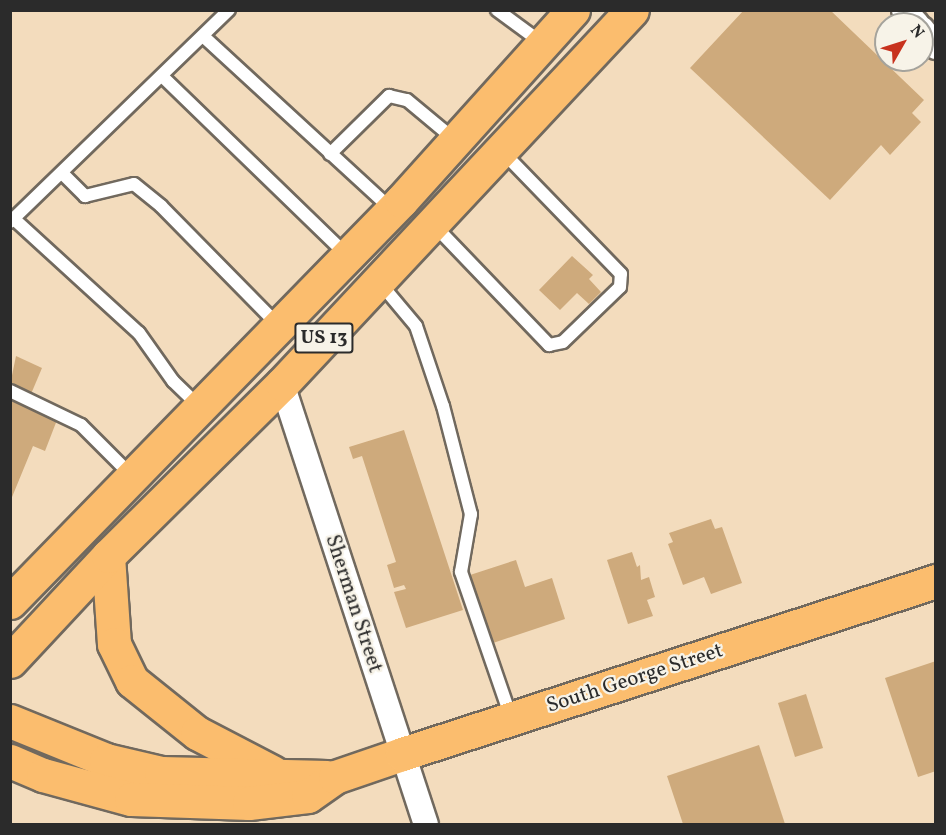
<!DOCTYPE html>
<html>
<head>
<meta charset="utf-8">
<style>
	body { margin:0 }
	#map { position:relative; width:946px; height:835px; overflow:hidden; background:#f3dcbd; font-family:Vollkorn,serif }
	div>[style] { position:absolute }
	.building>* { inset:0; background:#ceaa7c }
	.roads { filter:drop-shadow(2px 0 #71695e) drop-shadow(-2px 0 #71695e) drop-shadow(0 2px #71695e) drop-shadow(0 -2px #71695e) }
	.lane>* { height:12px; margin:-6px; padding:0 6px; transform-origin:6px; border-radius:6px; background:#fff }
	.street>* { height:24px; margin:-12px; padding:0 12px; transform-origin:12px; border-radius:12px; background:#fff }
	.primary>* { height:33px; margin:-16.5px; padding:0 16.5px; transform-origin:16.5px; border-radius:16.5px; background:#fbbd6e }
	.highway>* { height:33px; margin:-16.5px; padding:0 16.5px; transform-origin:16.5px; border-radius:16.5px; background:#fbbd6e }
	span { translate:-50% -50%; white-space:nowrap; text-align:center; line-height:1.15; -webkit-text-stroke:4.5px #f7f3e8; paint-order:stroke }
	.shield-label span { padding:2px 4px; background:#f7f3e8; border:2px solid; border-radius:4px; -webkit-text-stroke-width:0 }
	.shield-label { font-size:20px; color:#2b2b2b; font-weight:700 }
	.street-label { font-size:21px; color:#2b2b2b }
	.frame { position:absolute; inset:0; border:12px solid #2b2b2b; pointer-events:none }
	.north { position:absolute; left:874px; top:12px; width:60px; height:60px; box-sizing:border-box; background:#f7f3e8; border:2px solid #a5a39c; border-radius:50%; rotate:51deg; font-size:16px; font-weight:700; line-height:24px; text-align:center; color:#2b2b2b }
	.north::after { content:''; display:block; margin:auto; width:21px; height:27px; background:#c8321e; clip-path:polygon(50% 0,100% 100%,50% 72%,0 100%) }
</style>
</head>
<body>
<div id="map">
	<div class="building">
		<div style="clip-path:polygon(744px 10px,830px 10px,924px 100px,912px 113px,921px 122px,890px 155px,881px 145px,830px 200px,690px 68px)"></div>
		<div style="clip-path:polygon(572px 256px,593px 275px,589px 279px,601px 292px,589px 304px,577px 293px,560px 310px,539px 290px)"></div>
		<div style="clip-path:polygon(16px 356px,42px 368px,31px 394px,10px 385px)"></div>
		<div style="clip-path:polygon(10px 400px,57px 420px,45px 451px,33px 446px,10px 502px)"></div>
		<div style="clip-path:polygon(404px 430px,463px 610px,406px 628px,394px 592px,406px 589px,404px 585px,394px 588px,387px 565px,396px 562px,362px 456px,353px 459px,349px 447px)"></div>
		<div style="clip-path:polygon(711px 519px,715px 529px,722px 527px,742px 583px,711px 594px,704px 577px,683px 585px,668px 544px,673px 542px,669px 533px)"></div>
		<div style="clip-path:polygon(632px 552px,637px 567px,640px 565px,641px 580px,649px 577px,655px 597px,647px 600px,653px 616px,628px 624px,607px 560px)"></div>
		<div style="clip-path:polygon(516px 560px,525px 587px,552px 578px,565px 619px,493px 643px,470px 575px)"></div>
		<div style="clip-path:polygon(936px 661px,936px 771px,918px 777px,885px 678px)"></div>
		<div style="clip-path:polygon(806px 694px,823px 748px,795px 757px,778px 703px)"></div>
		<div style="clip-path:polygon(759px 745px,785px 824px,683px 824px,667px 776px)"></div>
	</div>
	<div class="roads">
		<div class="lane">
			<div style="left:497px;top:10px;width:56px;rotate:36.3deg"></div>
			<div style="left:203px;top:36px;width:257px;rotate:42.6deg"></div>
			<div style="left:163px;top:77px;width:256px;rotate:44.1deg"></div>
			<div style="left:330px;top:154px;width:83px;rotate:-44.5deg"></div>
			<div style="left:389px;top:96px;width:18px;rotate:13deg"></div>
			<div style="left:407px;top:100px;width:62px;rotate:39.8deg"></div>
			<div style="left:62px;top:173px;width:33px;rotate:45deg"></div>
			<div style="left:85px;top:196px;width:50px;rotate:-13.8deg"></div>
			<div style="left:134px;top:184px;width:35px;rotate:39deg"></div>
			<div style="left:161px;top:206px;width:168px;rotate:45.5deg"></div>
			<div style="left:14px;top:219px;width:169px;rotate:42.4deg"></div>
			<div style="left:139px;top:333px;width:59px;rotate:54.7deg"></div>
			<div style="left:173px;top:381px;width:37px;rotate:44deg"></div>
			<div style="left:10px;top:222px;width:305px;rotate:-44.1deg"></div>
			<div style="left:433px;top:224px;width:168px;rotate:46.2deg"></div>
			<div style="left:549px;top:345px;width:14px;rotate:-12deg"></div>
			<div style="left:563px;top:342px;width:79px;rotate:-44deg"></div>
			<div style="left:620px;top:287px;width:13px;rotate:-86deg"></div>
			<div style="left:621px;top:274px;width:173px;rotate:-134.1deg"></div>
			<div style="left:380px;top:283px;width:56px;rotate:50.1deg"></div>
			<div style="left:416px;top:326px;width:84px;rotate:71.4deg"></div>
			<div style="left:443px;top:406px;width:112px;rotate:75.5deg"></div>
			<div style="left:471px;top:514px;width:59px;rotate:99.8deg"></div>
			<div style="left:461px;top:572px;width:153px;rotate:71deg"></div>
			<div style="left:10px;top:391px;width:79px;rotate:25.6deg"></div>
			<div style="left:81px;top:425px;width:71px;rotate:45deg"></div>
		</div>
		<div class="street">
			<div style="left:904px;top:10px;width:19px;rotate:47deg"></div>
			<div style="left:922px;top:29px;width:23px;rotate:52deg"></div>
			<div style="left:282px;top:384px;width:463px;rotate:71.9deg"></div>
		</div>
		<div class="primary">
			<div style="left:108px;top:556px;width:88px;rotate:86.1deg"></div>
			<div style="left:114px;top:644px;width:41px;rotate:64.1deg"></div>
			<div style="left:132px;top:681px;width:83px;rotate:38.7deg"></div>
			<div style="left:197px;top:733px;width:85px;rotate:27.5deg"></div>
			<div style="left:10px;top:721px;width:104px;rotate:22.1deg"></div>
			<div style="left:106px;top:760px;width:57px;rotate:13.3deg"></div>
			<div style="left:161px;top:773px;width:166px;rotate:1.4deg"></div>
			<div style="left:10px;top:761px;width:36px;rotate:23deg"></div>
			<div style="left:43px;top:775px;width:91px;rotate:15.3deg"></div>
			<div style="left:131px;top:799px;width:118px;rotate:1.9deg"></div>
			<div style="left:249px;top:803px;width:59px;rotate:-6.8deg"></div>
			<div style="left:308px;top:796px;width:33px;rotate:-35deg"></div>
			<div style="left:335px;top:777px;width:71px;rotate:-18.9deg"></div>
			<div style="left:402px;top:754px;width:561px;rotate:-17.95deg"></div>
		</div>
		<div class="highway">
			<div style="left:10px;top:602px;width:560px;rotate:-45.72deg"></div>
			<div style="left:401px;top:201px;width:257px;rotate:-48deg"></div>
			<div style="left:10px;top:661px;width:144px;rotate:-47deg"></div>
			<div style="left:108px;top:556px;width:245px;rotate:-44.7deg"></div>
			<div style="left:282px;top:384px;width:512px;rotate:-46.9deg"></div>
		</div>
	</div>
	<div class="shield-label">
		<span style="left:324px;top:338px">US 13</span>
	</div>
	<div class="street-label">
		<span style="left:353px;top:604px;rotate:72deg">Sherman Street</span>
		<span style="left:635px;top:679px;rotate:-18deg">South George Street</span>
	</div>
	<div class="frame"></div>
	<div class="north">N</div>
</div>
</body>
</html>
